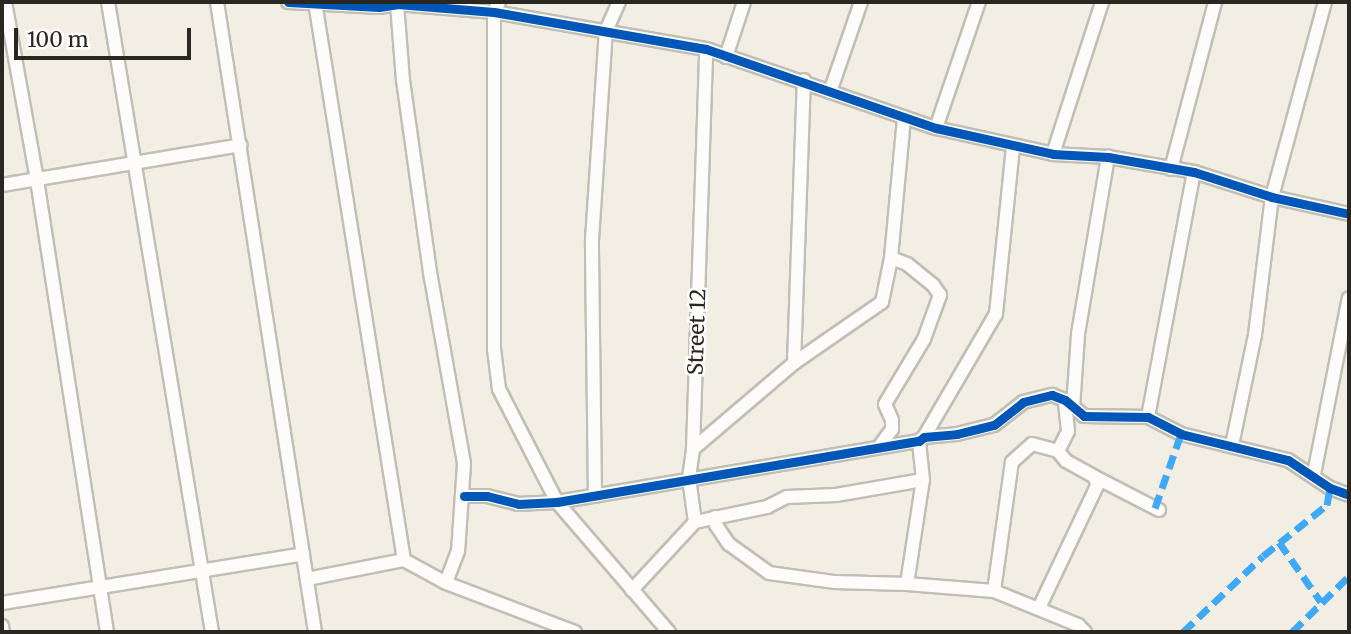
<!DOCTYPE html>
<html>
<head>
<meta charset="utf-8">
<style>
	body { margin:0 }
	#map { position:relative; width:1351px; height:634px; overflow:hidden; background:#f2eee3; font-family:Merriweather,serif }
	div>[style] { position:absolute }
	.roads { filter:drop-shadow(2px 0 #c1beb5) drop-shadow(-2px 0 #c1beb5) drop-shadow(0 2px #c1beb5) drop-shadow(0 -2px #c1beb5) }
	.minor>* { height:12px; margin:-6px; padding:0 6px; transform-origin:6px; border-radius:6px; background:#fdfcfb }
	.quiet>* { height:7px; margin-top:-3.5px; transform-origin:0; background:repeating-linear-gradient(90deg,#3fa9f5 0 14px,transparent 0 21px) }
	.cycleway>* { height:9px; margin:-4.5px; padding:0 4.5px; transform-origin:4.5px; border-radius:4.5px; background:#0057b8 }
	span { translate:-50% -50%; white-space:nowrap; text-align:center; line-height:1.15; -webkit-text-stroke:5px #fff; paint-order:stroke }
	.street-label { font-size:21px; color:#29271f }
	.frame { position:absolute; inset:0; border:4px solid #29271f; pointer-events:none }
	.scale { position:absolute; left:14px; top:28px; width:177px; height:32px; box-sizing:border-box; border:4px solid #29271f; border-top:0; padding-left:9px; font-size:21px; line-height:24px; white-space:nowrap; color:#29271f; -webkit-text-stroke:5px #fff; paint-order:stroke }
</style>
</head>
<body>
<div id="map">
	<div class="roads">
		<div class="minor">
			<div style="left:5px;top:2px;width:181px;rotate:79.8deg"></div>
			<div style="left:37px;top:180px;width:457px;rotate:81.2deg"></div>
			<div style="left:108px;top:2px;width:639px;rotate:80.63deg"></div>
			<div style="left:217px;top:2px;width:638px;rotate:81.16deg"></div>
			<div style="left:288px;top:2px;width:91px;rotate:3.1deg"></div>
			<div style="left:379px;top:7px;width:18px;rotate:-9deg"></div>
			<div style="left:397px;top:4px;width:97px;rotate:4.7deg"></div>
			<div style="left:494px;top:12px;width:215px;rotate:9.9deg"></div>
			<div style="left:706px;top:49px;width:243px;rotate:19deg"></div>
			<div style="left:936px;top:128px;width:120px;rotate:12.5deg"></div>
			<div style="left:1053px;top:154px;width:55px;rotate:3.1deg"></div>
			<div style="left:1108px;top:157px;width:87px;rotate:9.9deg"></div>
			<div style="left:1194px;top:172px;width:82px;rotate:17.8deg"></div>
			<div style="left:1272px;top:197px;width:79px;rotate:12.4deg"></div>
			<div style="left:315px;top:2px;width:565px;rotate:80.94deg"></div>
			<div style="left:499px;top:2px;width:11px;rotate:117deg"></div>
			<div style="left:494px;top:12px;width:337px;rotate:90deg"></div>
			<div style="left:494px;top:349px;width:40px;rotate:82.9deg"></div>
			<div style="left:499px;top:389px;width:127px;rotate:62.8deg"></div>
			<div style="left:557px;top:502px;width:172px;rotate:49.3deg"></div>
			<div style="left:397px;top:4px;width:76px;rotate:85.5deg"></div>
			<div style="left:403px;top:80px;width:200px;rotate:82deg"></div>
			<div style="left:431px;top:278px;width:189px;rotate:79.9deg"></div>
			<div style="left:464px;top:464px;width:87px;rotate:93.9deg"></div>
			<div style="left:458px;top:551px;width:34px;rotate:111deg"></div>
			<div style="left:726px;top:57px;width:58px;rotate:-71.9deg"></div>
			<div style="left:830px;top:92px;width:95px;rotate:-71deg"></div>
			<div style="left:936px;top:128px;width:133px;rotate:-71.2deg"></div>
			<div style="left:1053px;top:154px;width:160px;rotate:-72.1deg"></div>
			<div style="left:1171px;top:169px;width:173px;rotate:-75.2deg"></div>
			<div style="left:2px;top:185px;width:242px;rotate:-9.5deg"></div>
			<div style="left:794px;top:363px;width:283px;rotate:-88deg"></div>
			<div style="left:1073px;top:408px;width:74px;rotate:-86.1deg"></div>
			<div style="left:1078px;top:334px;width:180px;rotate:-80.4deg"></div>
			<div style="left:1148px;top:417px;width:249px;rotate:-79.4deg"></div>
			<div style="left:924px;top:437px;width:143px;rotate:-59.7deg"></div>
			<div style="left:996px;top:314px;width:168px;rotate:-84.2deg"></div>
			<div style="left:1232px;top:445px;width:112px;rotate:-78.2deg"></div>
			<div style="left:1255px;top:335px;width:139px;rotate:-83deg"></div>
			<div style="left:1272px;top:197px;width:202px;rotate:-74.8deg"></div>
			<div style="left:879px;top:447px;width:22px;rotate:-54deg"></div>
			<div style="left:892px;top:429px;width:9px;rotate:-90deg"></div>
			<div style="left:892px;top:420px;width:17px;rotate:-114deg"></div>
			<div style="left:885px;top:404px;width:76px;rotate:-59deg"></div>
			<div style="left:924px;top:339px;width:47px;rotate:-70deg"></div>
			<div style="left:940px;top:295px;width:12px;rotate:-125deg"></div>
			<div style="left:933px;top:285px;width:33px;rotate:-141deg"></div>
			<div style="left:907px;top:264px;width:17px;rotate:-159deg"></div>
			<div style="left:693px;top:449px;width:133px;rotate:-40.4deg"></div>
			<div style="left:794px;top:363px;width:107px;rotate:-34.7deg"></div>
			<div style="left:882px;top:302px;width:45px;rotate:-78.4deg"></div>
			<div style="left:891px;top:258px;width:141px;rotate:-84.7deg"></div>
			<div style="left:1314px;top:474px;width:179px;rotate:-78.8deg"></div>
			<div style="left:1095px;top:477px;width:72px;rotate:27.3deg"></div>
			<div style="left:464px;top:496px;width:23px"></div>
			<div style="left:487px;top:496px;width:32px;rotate:14deg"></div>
			<div style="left:518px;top:504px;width:39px;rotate:-3deg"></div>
			<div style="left:557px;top:502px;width:367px;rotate:-9.6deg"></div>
			<div style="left:919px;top:441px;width:6px;rotate:-39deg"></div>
			<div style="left:924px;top:437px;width:33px;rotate:-5deg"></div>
			<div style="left:957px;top:434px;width:38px;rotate:-14deg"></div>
			<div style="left:994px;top:425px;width:37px;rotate:-38deg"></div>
			<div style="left:1023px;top:402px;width:30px;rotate:-14deg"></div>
			<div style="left:1052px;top:395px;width:14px;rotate:21deg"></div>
			<div style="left:1065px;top:400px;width:25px;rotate:40deg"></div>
			<div style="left:1084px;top:416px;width:64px;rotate:0.9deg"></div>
			<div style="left:1148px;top:417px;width:37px;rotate:27deg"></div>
			<div style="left:1181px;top:434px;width:110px;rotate:13.7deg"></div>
			<div style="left:1288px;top:460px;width:50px;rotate:33.7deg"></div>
			<div style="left:1330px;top:488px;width:20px;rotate:20deg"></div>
			<div style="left:595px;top:496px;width:256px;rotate:-90.7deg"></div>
			<div style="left:592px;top:240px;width:209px;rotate:-86.2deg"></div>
			<div style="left:606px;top:31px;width:32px;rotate:-66deg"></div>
			<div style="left:715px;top:517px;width:8px;rotate:83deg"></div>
			<div style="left:716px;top:525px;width:23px;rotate:56deg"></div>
			<div style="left:729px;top:544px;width:49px;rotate:35.9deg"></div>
			<div style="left:769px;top:573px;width:67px;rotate:7.8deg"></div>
			<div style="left:835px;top:582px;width:72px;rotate:1.6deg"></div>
			<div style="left:907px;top:584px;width:105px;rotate:-81.3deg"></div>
			<div style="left:695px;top:522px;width:74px;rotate:-11.8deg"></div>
			<div style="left:767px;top:507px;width:22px;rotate:-27deg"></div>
			<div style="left:787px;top:497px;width:49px;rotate:-2.3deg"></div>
			<div style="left:836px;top:495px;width:88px;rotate:-9.8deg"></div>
			<div style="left:923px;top:480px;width:39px;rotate:-96deg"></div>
			<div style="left:307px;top:579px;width:99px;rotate:-11.1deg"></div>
			<div style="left:404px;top:560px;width:48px;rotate:28.7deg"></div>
			<div style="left:446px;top:583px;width:138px;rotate:20.8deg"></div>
			<div style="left:907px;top:584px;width:87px;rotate:4.6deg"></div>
			<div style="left:994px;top:591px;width:130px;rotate:-82.1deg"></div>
			<div style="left:1012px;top:462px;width:27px;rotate:-42deg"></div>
			<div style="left:1032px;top:444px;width:27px;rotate:15deg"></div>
			<div style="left:1058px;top:451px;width:22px;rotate:-63deg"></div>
			<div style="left:1068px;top:431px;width:31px;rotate:-96deg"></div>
			<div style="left:632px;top:590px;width:93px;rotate:-47.2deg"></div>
			<div style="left:695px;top:522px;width:44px;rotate:-97.8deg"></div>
			<div style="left:689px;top:478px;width:29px;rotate:-82deg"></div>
			<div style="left:693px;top:449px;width:400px;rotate:-88.1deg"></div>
			<div style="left:994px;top:591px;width:91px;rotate:22deg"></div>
			<div style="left:1078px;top:625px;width:10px;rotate:45deg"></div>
			<div style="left:2px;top:603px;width:305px;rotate:-9.2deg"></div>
			<div style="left:1039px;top:608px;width:135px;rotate:-64.6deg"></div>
			<div style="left:1097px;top:486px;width:9px;rotate:-103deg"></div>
			<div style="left:1095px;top:477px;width:33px;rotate:-151deg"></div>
			<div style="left:1066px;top:461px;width:13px;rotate:-129deg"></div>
			<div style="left:2px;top:626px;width:6px;rotate:81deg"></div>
		</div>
	</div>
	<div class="quiet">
		<div style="left:1155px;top:508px;width:78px;rotate:-70.6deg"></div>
		<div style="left:1279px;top:542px;width:73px;rotate:55deg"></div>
		<div style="left:1183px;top:632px;width:110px;rotate:-43.5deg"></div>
		<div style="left:1263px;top:556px;width:82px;rotate:-38.6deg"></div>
		<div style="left:1327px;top:505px;width:17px;rotate:-80deg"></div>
		<div style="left:1292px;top:632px;width:80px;rotate:-44.5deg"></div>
	</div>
	<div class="cycleway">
		<div style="left:288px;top:2px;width:91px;rotate:3.1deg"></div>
		<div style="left:379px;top:7px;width:18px;rotate:-9deg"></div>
		<div style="left:397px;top:4px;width:97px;rotate:4.7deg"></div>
		<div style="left:494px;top:12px;width:215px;rotate:9.9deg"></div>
		<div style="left:706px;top:49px;width:243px;rotate:19deg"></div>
		<div style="left:936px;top:128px;width:120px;rotate:12.5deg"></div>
		<div style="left:1053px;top:154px;width:55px;rotate:3.1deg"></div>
		<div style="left:1108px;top:157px;width:87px;rotate:9.9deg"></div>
		<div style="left:1194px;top:172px;width:82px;rotate:17.8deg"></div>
		<div style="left:1272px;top:197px;width:79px;rotate:12.4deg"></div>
		<div style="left:464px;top:496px;width:23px"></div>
		<div style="left:487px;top:496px;width:32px;rotate:14deg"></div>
		<div style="left:518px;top:504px;width:39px;rotate:-3deg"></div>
		<div style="left:557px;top:502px;width:367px;rotate:-9.6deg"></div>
		<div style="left:919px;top:441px;width:6px;rotate:-39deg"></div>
		<div style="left:924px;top:437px;width:33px;rotate:-5deg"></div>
		<div style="left:957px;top:434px;width:38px;rotate:-14deg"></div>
		<div style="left:994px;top:425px;width:37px;rotate:-38deg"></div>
		<div style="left:1023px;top:402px;width:30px;rotate:-14deg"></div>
		<div style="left:1052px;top:395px;width:14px;rotate:21deg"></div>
		<div style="left:1065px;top:400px;width:25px;rotate:40deg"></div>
		<div style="left:1084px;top:416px;width:64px;rotate:0.9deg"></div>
		<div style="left:1148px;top:417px;width:37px;rotate:27deg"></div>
		<div style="left:1181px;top:434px;width:110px;rotate:13.7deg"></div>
		<div style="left:1288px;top:460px;width:50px;rotate:33.7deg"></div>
		<div style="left:1330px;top:488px;width:20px;rotate:20deg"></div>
	</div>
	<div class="street-label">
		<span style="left:697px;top:332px;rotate:-88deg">Street 12</span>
	</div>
	<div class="frame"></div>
	<div class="scale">100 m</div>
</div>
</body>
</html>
